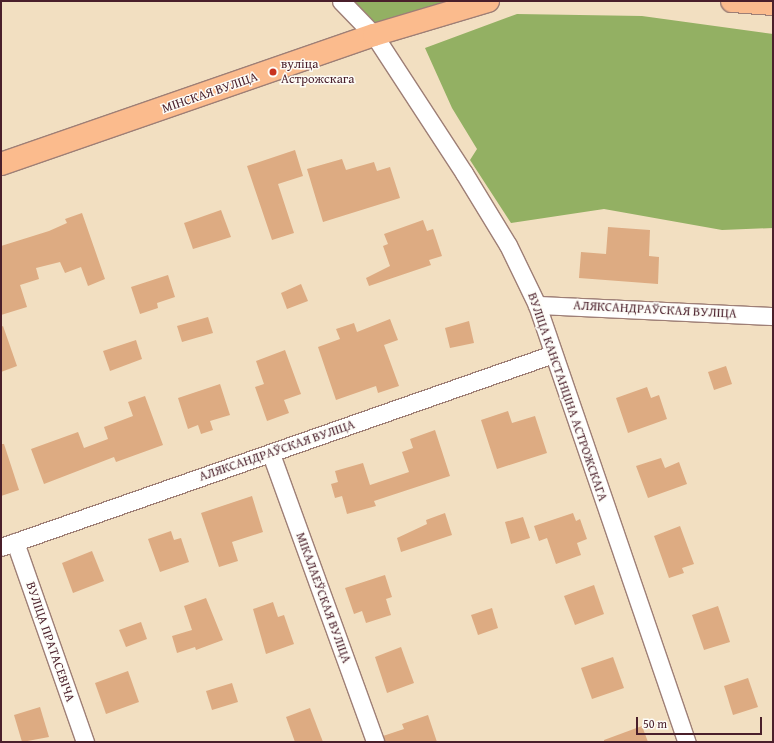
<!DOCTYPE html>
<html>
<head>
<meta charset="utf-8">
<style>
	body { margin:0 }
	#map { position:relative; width:774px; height:743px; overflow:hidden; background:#f2dfc1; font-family:"Gentium Book Plus",serif }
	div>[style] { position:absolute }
	.forest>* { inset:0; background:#93b063 }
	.building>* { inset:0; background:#ddab82 }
	.roads { filter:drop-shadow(1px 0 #9e7f76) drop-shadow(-1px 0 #9e7f76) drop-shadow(0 1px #9e7f76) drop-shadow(0 -1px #9e7f76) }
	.minor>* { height:17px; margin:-8.5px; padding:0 8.5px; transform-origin:8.5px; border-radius:8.5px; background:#fff }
	.major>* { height:22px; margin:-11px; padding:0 11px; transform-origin:11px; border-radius:11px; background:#fbbb8d }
	.dots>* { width:11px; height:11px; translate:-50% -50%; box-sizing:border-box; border:2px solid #fdfcf7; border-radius:50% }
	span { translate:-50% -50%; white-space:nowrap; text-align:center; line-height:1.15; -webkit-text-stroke:3px #fdfcf7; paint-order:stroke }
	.poi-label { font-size:13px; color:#4a1f2b }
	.left { translate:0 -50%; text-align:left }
	.street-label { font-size:13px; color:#4a1f2b }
	.frame { position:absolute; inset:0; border:2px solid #4a1f2b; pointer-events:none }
	.scale { position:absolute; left:636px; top:717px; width:126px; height:18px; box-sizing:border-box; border:2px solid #4a1f2b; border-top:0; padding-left:5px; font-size:12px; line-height:14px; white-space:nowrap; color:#4a1f2b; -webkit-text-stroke:3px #fdfcf7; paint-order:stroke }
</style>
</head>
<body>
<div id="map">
	<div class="forest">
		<div style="clip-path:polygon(341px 1px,488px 1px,374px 35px)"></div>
		<div style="clip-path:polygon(517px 14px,642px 16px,773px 34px,773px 228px,722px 230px,604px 209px,511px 223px,470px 160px,477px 149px,452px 108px,425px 48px)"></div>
	</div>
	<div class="building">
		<div style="clip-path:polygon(295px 150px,303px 176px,278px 184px,294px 233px,272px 240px,247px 166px)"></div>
		<div style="clip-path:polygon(342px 159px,346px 170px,374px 162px,377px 171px,390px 167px,400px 198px,323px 222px,307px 169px)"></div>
		<div style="clip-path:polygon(221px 210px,231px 237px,193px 249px,184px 223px)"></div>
		<div style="clip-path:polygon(82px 213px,105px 279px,88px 286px,81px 267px,65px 273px,60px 262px,36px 268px,39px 279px,20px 285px,27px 307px,1px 315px,1px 246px,49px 231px,67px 223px,65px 219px)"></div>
		<div style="clip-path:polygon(423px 220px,427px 231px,433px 229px,442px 256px,429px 260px,431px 265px,369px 286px,366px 278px,390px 266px,383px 246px,388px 244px,384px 234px)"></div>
		<div style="clip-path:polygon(608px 227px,650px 230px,649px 256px,659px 257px,658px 284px,579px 278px,581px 252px,606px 254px)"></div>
		<div style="clip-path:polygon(168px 275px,175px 297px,157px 303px,158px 308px,140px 314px,131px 287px)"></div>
		<div style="clip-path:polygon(301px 284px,308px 301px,287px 309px,281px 293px)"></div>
		<div style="clip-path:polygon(208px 317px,213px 333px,182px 342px,177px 326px)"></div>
		<div style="clip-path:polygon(390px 319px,398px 340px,384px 345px,399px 386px,378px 393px,376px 386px,336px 400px,318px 347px,340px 339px,336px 329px,354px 323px,357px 332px)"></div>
		<div style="clip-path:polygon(469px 321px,474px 343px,450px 348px,445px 328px)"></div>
		<div style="clip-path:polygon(3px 326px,17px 366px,1px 372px,1px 327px)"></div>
		<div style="clip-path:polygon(136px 340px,142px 359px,110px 371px,103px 351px)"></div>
		<div style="clip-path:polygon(285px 350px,301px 394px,284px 400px,289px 413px,267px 421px,255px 387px,264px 384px,256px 361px)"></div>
		<div style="clip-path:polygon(726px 366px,732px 384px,714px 390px,708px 372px)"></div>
		<div style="clip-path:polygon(220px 384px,230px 415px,210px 421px,213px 430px,201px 434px,198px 425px,188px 429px,178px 398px)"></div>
		<div style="clip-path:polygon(647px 387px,651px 398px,659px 395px,667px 419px,628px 433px,616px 398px)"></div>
		<div style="clip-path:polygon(145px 396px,163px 445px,116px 462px,114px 457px,44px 484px,31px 449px,78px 432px,84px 448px,108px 439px,104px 427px,133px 416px,128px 402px)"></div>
		<div style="clip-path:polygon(508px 411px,512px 423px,535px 416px,547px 453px,497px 469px,481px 420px)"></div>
		<div style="clip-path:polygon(435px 430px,450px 476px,374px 501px,376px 506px,347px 514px,342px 496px,335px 498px,331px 484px,338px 482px,335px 471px,363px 463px,370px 485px,409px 472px,402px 452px,413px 448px,410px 439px)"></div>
		<div style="clip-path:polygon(1px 444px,4px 444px,19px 490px,1px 496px)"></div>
		<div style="clip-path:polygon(661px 458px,665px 468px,679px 462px,687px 484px,648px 498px,636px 466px)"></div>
		<div style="clip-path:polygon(252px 496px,263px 532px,232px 542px,238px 561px,219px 567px,201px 513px)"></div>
		<div style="clip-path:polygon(445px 513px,452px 535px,401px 552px,397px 538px,427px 524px,426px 520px)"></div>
		<div style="clip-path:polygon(573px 513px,576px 521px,580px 519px,587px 539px,577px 543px,581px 555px,556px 564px,547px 538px,539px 541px,534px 526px)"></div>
		<div style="clip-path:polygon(523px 517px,530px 538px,511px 544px,505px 522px)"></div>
		<div style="clip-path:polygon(680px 526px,694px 564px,682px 568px,684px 573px,669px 578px,654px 536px)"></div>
		<div style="clip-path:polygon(171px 531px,174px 540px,181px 538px,189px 562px,160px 572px,148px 539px)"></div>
		<div style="clip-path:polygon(92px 551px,104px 581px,73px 593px,62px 563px)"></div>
		<div style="clip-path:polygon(385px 575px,392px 597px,386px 599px,391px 615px,366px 623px,362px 611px,354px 614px,345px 588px)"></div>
		<div style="clip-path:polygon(594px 585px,604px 614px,575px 625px,564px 596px)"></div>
		<div style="clip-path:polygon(206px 598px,223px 640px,196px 650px,195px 647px,177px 653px,172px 636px,192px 630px,184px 606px)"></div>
		<div style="clip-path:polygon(273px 602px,278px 617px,284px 615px,294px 644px,266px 654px,253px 609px)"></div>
		<div style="clip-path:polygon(718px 606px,730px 642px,704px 650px,692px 615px)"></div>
		<div style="clip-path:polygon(492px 608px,498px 628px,478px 635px,471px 615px)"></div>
		<div style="clip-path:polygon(141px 622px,147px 639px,126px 647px,119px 630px)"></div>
		<div style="clip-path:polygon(401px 647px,414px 683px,387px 693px,375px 657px)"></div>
		<div style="clip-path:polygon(613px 657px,624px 688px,592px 699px,581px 668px)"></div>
		<div style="clip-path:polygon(128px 671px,139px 702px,106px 714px,95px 683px)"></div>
		<div style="clip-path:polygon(748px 678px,758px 707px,733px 715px,724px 686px)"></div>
		<div style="clip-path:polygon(232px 683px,238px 702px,212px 710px,206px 691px)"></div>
		<div style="clip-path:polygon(40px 707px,49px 737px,22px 742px,14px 715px)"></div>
		<div style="clip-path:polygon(310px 708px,323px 742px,295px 742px,286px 717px)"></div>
		<div style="clip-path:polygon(428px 715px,437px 742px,385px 742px,383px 736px,404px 729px,402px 724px)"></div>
		<div style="clip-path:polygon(642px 726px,648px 742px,604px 742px,604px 740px)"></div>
	</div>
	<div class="roads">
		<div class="minor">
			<div style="left:341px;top:1px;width:47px;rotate:45.9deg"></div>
			<div style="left:374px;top:35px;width:165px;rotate:56.9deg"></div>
			<div style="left:464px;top:173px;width:84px;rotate:58.6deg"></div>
			<div style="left:508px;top:245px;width:67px;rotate:64.2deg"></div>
			<div style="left:537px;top:305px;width:462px;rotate:71.1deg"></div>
			<div style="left:537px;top:305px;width:236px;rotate:2.7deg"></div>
			<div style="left:271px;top:454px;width:306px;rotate:70.1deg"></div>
			<div style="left:15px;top:542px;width:212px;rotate:70.7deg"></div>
			<div style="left:1px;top:547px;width:585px;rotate:-19.27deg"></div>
		</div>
		<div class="major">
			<div style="left:732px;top:1px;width:41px;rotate:4.2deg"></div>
			<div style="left:1px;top:164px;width:395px;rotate:-19.1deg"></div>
			<div style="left:374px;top:35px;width:119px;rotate:-16.6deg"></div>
		</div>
	</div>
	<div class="dots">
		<div style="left:273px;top:72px;background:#c8321e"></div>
	</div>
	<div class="poi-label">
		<span class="left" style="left:281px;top:72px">вуліца<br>Астрожскага</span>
	</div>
	<div class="street-label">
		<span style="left:210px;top:93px;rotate:-19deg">МІНСКАЯ ВУЛІЦА</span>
		<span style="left:655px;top:310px;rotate:3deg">АЛЯКСАНДРАЎСКАЯ ВУЛІЦА</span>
		<span style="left:567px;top:397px;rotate:71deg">ВУЛІЦА КАНСТАНЦІНА АСТРОЖСКАГА</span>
		<span style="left:277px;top:451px;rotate:-19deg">АЛЯКСАНДРАЎСКАЯ ВУЛІЦА</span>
		<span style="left:323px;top:598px;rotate:70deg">МІКАЛАЕЎСКАЯ ВУЛІЦА</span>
		<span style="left:50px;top:642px;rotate:71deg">ВУЛІЦА ПРАТАСЕВІЧА</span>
	</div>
	<div class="frame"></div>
	<div class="scale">50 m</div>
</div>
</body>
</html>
